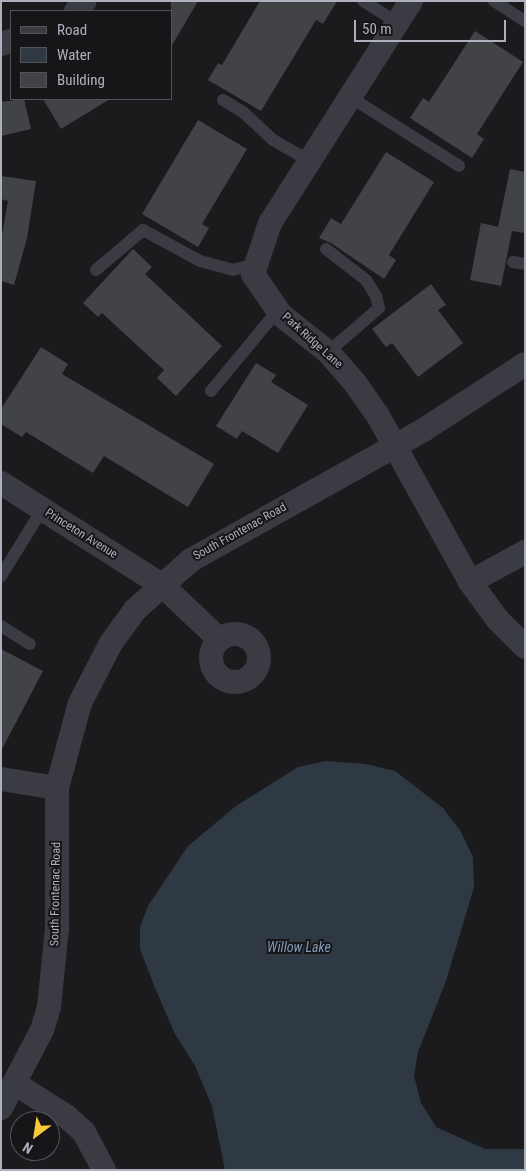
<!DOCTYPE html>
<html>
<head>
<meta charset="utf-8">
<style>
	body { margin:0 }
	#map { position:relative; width:526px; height:1171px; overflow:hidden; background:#1b1b1d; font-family:"Roboto Condensed",sans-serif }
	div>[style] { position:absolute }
	.water>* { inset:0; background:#2f3943 }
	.building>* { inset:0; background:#424347 }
	.lane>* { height:12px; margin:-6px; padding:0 6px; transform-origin:6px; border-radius:6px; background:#3b3c43 }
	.street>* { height:24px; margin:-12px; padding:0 12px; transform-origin:12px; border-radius:12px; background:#3b3c43 }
	.street>.ring { margin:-12px; padding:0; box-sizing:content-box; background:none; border:24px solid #3b3c43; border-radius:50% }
	span { translate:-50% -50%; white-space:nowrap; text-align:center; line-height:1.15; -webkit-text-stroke:4px #161618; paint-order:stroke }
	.street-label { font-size:12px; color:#adb1bd }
	.water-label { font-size:14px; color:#839bb9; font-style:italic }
	.frame { position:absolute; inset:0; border:2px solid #adb1bd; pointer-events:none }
	.legend { position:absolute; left:10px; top:10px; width:162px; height:90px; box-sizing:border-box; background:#161618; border:1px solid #52545a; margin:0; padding:6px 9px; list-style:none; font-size:15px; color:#adb1bd }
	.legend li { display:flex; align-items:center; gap:10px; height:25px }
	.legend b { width:25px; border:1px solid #52545a }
	.north { position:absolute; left:10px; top:1111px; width:50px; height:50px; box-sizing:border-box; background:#161618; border:1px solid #52545a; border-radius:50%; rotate:211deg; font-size:14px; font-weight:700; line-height:20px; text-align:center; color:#adb1bd }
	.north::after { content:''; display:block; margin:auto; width:18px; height:22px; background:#fac936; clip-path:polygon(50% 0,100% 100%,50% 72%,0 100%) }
	.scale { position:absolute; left:354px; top:20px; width:152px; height:22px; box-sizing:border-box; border:2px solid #adb1bd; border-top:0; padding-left:6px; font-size:15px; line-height:18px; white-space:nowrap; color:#adb1bd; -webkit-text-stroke:4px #161618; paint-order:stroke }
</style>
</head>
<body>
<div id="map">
	<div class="water">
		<div style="clip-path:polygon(326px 761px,366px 764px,395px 771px,443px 808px,460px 830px,473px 857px,474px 887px,446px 981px,418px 1052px,414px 1076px,421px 1103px,436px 1127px,485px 1149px,525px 1149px,525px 1170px,225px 1170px,212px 1106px,195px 1066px,175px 1034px,155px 988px,140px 949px,140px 927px,148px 906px,188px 846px,236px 806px,298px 767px)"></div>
	</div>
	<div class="building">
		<div style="clip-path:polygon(171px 1px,198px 1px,171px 47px)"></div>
		<div style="clip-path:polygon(260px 1px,337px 1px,323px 24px,316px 20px,261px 111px,208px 80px,218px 63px,222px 65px)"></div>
		<div style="clip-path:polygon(475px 31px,523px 62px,477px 134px,484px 139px,472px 158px,410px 118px,423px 98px,429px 102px)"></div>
		<div style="clip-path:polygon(24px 99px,31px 129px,1px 136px,1px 102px)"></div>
		<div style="clip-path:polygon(43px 99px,110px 99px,61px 129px)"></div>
		<div style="clip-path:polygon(198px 120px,247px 149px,202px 224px,209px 228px,198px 247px,142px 214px)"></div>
		<div style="clip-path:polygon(386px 152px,434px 182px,389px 255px,396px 260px,384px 279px,331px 243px,319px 238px,331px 218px,341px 224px)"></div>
		<div style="clip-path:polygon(510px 169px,525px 172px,525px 233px,512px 231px,501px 286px,470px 280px,481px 223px,498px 227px)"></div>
		<div style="clip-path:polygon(1px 176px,36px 181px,27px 238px,14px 285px,1px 281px,1px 241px,8px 201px,1px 199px)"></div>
		<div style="clip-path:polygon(133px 249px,152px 267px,145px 274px,222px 346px,176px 396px,157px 378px,164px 370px,102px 313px,98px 317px,83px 303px)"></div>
		<div style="clip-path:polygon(431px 284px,446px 305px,438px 310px,463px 343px,418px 377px,392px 343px,386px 347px,372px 329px)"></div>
		<div style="clip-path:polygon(41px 347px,68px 364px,62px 374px,214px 464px,188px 507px,104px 456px,93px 473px,26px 432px,22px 437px,1px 424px,1px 409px)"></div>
		<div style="clip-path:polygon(256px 363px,276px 375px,271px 382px,308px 405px,278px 453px,242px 431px,237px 439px,216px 426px)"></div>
		<div style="clip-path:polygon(1px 649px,43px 671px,1px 751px)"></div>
	</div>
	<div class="lane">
		<div style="left:363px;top:1px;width:41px;rotate:32.2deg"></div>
		<div style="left:494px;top:1px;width:37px;rotate:33deg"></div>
		<div style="left:350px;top:97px;width:129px;rotate:32.3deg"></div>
		<div style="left:223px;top:100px;width:23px;rotate:31deg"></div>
		<div style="left:243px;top:112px;width:41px;rotate:43deg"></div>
		<div style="left:273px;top:140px;width:43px;rotate:29.6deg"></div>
		<div style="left:326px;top:249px;width:51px;rotate:37.8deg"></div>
		<div style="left:366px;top:280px;width:19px;rotate:58deg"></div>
		<div style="left:376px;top:296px;width:12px;rotate:76deg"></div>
		<div style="left:379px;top:308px;width:67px;rotate:139.2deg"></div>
		<div style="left:513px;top:262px;width:12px;rotate:9deg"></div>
		<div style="left:96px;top:270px;width:62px;rotate:-40.4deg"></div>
		<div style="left:143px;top:230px;width:65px;rotate:28.5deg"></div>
		<div style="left:200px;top:261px;width:34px;rotate:15deg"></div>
		<div style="left:233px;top:270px;width:24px;rotate:-15deg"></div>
		<div style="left:211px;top:391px;width:105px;rotate:-50.4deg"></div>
		<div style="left:1px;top:576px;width:78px;rotate:-58.2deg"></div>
		<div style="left:1px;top:626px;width:34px;rotate:32deg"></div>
	</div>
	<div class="street">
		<div style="left:411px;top:1px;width:263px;rotate:122.4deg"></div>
		<div style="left:270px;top:223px;width:54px;rotate:108.4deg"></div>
		<div style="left:253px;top:274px;width:50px;rotate:55.7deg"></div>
		<div style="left:281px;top:315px;width:60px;rotate:38.2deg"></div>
		<div style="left:328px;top:352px;width:41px;rotate:48.9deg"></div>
		<div style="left:355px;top:383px;width:38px;rotate:55deg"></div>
		<div style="left:377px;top:414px;width:192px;rotate:61deg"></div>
		<div style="left:470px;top:582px;width:47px;rotate:53.6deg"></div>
		<div style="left:498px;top:620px;width:38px;rotate:45deg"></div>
		<div style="left:76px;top:11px;width:13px;rotate:-48deg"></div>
		<div style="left:1px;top:44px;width:10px;rotate:-17deg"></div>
		<div style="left:1px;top:483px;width:191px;rotate:32.4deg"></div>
		<div style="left:162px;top:585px;width:79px;rotate:43.5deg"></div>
		<div style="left:470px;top:582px;width:63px;rotate:-28.6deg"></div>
		<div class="ring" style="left:211px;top:634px;width:24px;height:24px"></div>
		<div style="left:1px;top:779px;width:57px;rotate:9.1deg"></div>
		<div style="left:16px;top:1084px;width:59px;rotate:32.6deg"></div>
		<div style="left:66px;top:1116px;width:24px;rotate:42deg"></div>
		<div style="left:84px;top:1132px;width:43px;rotate:62.2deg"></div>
		<div style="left:1px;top:1108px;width:88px;rotate:-62.3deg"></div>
		<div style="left:42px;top:1030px;width:24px;rotate:-73deg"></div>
		<div style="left:49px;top:1007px;width:79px;rotate:-84.2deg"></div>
		<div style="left:57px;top:928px;width:140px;rotate:-90deg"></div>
		<div style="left:57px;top:788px;width:88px;rotate:-74.9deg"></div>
		<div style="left:80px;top:703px;width:68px;rotate:-62.7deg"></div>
		<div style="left:111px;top:643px;width:41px;rotate:-54deg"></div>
		<div style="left:135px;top:610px;width:75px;rotate:-41.8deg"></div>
		<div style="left:191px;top:560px;width:268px;rotate:-29.2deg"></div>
		<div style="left:425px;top:429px;width:119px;rotate:-33deg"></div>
	</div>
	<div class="street-label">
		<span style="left:312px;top:341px;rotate:42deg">Park Ridge Lane</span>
		<span style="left:240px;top:532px;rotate:-29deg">South Frontenac Road</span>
		<span style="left:81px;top:534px;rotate:32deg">Princeton Avenue</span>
		<span style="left:56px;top:894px;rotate:-89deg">South Frontenac Road</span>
	</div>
	<div class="water-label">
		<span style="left:299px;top:947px">Willow Lake</span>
	</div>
	<div class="frame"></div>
	<ul class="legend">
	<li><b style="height:6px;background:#3b3c43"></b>Road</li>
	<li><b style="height:14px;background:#2f3943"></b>Water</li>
	<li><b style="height:14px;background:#424347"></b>Building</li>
	</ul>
	<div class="north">N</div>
	<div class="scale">50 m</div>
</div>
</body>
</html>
